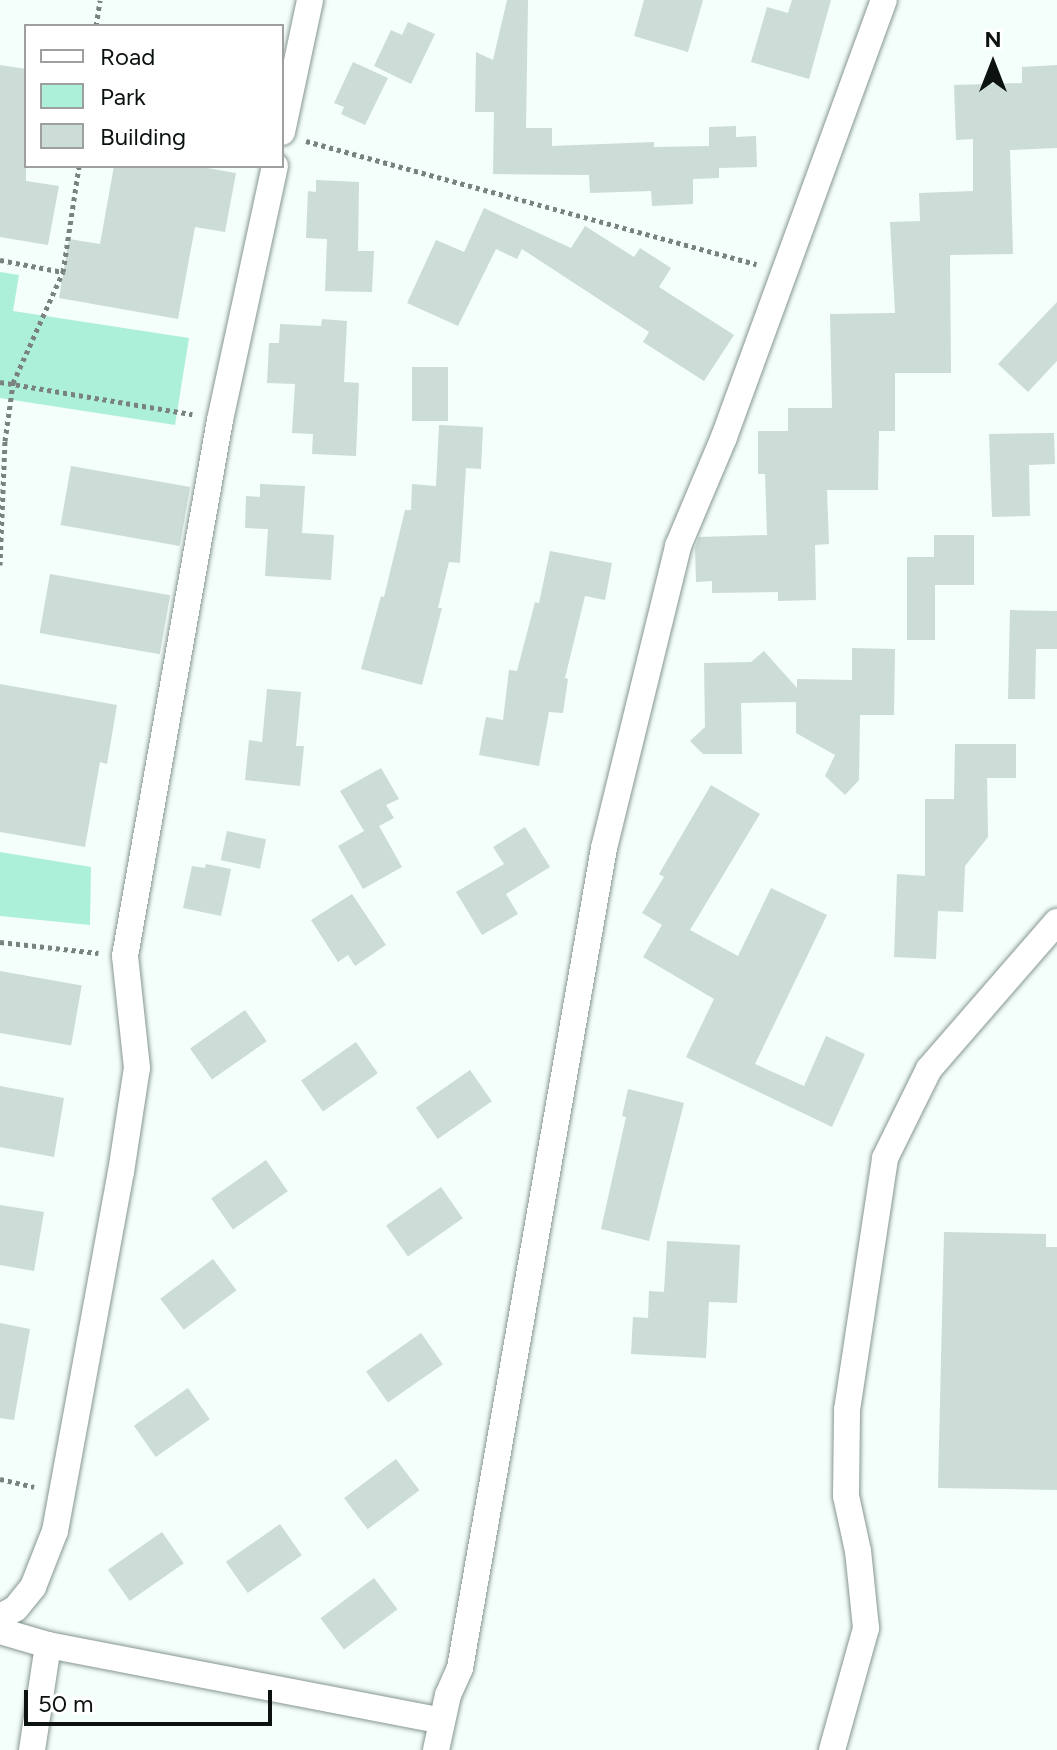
<!DOCTYPE html>
<style>
body{margin:0}
#map{position:relative;width:1057px;height:1750px;overflow:hidden;background:#f4fefa;font-family:Figtree,sans-serif}
div>[style]{position:absolute}
[style*='--x']{left:calc(var(--x)*1px);top:calc(var(--y)*1px);width:calc(var(--w)*1px);rotate:calc(var(--a)*1deg)}
.green>*{inset:0;background:#acf0d9}
.building>*{inset:0;background:#ccdcd6;transform-origin:0 0}
.path>*{height:5px;margin-top:-2.5px;transform-origin:0;background:repeating-linear-gradient(90deg,#7a827f 0 4px,transparent 0 8px)}
.roads{filter:drop-shadow(0 0 2px #869690) drop-shadow(0 0 2px #869690)}
.street>*{height:26px;margin:-13px;padding:0 13px;transform-origin:13px;border-radius:13px;background:#fff}
span{translate:-50% -50%;white-space:nowrap;text-align:center;line-height:1.15;-webkit-text-stroke:6px #fff;paint-order:stroke}
.legend{position:absolute;left:24px;top:24px;width:260px;height:144px;box-sizing:border-box;background:#fff;border:2px solid #9ea09f;margin:0;padding:10px 14px;list-style:none;font-size:24px;color:#0c1210}
.legend li{display:flex;align-items:center;gap:16px;height:40px}
.legend b{width:40px;border:2px solid #9ea09f}
.north{position:absolute;left:953px;top:24px;width:80px;height:80px;-webkit-text-stroke:6px #fff;paint-order:stroke;rotate:0deg;font-size:22px;font-weight:700;line-height:32px;text-align:center;color:#0c1210}
.north::after{content:'';display:block;margin:auto;width:28px;height:36px;background:#0c1210;clip-path:polygon(50% 0,100% 100%,50% 72%,0 100%)}
.scale{position:absolute;left:24px;top:1690px;width:248px;height:36px;box-sizing:border-box;border:4px solid #0c1210;border-top:0;padding-left:10px;font-size:24px;line-height:28px;white-space:nowrap;color:#0c1210;-webkit-text-stroke:6px #fff;paint-order:stroke}
</style>
<div id="map">
<div class="green">
<div style="clip-path:polygon(0 272px,19px 275px,13px 311px,189px 338px,175px 425px,0 398px)"></div>
<div style="clip-path:polygon(0 852px,91px 867px,90px 925px,0 916px)"></div>
</div>
<div class="building">
<div style="clip-path:polygon(507px 0,528px 0,526px 128px,552px 128px,552px 146px,654px 142px,654px 147px,709px 146px,709px 127px,736px 126px,736px 137px,756px 136px,757px 167px,719px 168px,719px 178px,693px 179px,693px 204px,652px 206px,651px 191px,590px 193px,589px 175px,493px 174px,494px 112px,475px 112px,476px 52px,493px 60px)"></div>
<div style="clip-path:polygon(644px 0,703px 0,688px 52px,634px 36px)"></div>
<div style="clip-path:polygon(792px 0,831px 0,809px 79px,751px 62px,767px 7px,788px 13px)"></div>
<div style="clip-path:polygon(408px 22px,435px 34px,411px 84px,374px 66px,391px 30px,402px 35px)"></div>
<div style="clip-path:polygon(353px 62px,388px 78px,365px 125px,341px 114px,344px 107px,334px 103px)"></div>
<div style="clip-path:polygon(0 65px,26px 69px,26px 181px,59px 186px,48px 245px,0 237px)"></div>
<div style="clip-path:polygon(1057px 65px,1057px 148px,1010px 150px,1013px 254px,950px 255px,951px 373px,895px 373px,895px 431px,879px 431px,878px 490px,827px 490px,829px 544px,815px 545px,816px 600px,778px 601px,778px 592px,712px 593px,712px 581px,696px 582px,695px 548px,699px 537px,767px 535px,765px 474px,758px 474px,758px 431px,788px 431px,788px 408px,832px 408px,830px 314px,895px 313px,890px 222px,920px 221px,919px 193px,973px 191px,973px 139px,956px 140px,954px 85px,1022px 83px,1022px 67px)"></div>
<div style="clip-path:polygon(114px 166px,196px 166px,236px 173px,225px 232px,195px 227px,178px 319px,59px 298px,69px 239px,100px 244px)"></div>
<div style="clip-path:polygon(316px 180px,359px 182px,358px 251px,374px 251px,372px 292px,325px 291px,327px 239px,306px 238px,308px 191px,316px 192px)"></div>
<div style="clip-path:polygon(484px 208px,571px 248px,585px 226px,634px 257px,640px 248px,671px 268px,659px 287px,734px 335px,704px 381px,643px 342px,649px 332px,522px 249px,517px 259px,496px 249px,458px 326px,407px 303px,436px 240px,464px 252px)"></div>
<div style="clip-path:polygon(1057px 302px,1057px 361px,1028px 392px,998px 364px)"></div>
<div style="clip-path:polygon(322px 319px,347px 321px,344px 382px,359px 383px,356px 456px,312px 454px,313px 434px,292px 433px,295px 384px,267px 383px,269px 343px,279px 343px,280px 324px,321px 326px)"></div>
<div style="left:412px;top:367px;width:36px;height:54px"></div>
<div style="clip-path:polygon(439px 425px,483px 427px,481px 469px,466px 468px,460px 563px,449px 562px,438px 608px,442px 608px,422px 685px,361px 669px,381px 596px,384px 597px,405px 510px,411px 510px,412px 484px,436px 486px)"></div>
<div style="clip-path:polygon(1054px 433px,1055px 464px,1029px 465px,1030px 516px,992px 517px,989px 434px)"></div>
<div style="left:71px;top:466px;width:121px;height:60px;rotate:10deg"></div>
<div style="clip-path:polygon(260px 484px,305px 486px,302px 533px,334px 535px,331px 580px,265px 576px,268px 529px,245px 528px,246px 496px,260px 497px)"></div>
<div style="clip-path:polygon(934px 535px,974px 535px,974px 585px,935px 585px,935px 640px,907px 640px,907px 557px,934px 557px)"></div>
<div style="clip-path:polygon(550px 551px,612px 563px,605px 600px,585px 596px,565px 678px,568px 679px,563px 713px,549px 712px,539px 766px,479px 755px,486px 717px,503px 720px,509px 670px,517px 671px,535px 602px,539px 603px)"></div>
<div style="left:50px;top:574px;width:122px;height:60px;rotate:10deg"></div>
<div style="clip-path:polygon(1010px 610px,1057px 611px,1057px 649px,1036px 649px,1035px 699px,1008px 699px)"></div>
<div style="clip-path:polygon(852px 648px,895px 649px,894px 715px,860px 715px,859px 780px,845px 795px,825px 776px,835px 755px,796px 733px,796px 702px,741px 703px,742px 754px,703px 754px,690px 741px,705px 727px,704px 663px,751px 662px,764px 651px,797px 688px,797px 679px,852px 680px)"></div>
<div style="clip-path:polygon(0 684px,117px 705px,107px 764px,100px 762px,85px 847px,0 832px)"></div>
<div style="clip-path:polygon(267px 689px,301px 692px,296px 746px,304px 746px,300px 786px,245px 780px,249px 740px,262px 742px)"></div>
<div style="clip-path:polygon(955px 744px,1016px 744px,1016px 778px,987px 778px,988px 837px,965px 866px,963px 912px,938px 911px,936px 959px,894px 957px,897px 874px,925px 876px,925px 799px,954px 799px)"></div>
<div style="clip-path:polygon(381px 768px,399px 799px,386px 805px,394px 818px,379px 826px,402px 867px,363px 889px,338px 846px,364px 831px,340px 791px)"></div>
<div style="clip-path:polygon(711px 785px,760px 814px,690px 930px,738px 956px,771px 888px,827px 915px,755px 1064px,804px 1086px,826px 1036px,865px 1054px,832px 1127px,686px 1057px,714px 999px,643px 957px,662px 925px,642px 913px,664px 877px,659px 874px)"></div>
<div style="clip-path:polygon(525px 827px,550px 867px,506px 894px,518px 914px,482px 935px,456px 892px,504px 864px,493px 847px)"></div>
<div style="left:227px;top:831px;width:40px;height:30px;rotate:12deg"></div>
<div style="clip-path:polygon(206px 864px,231px 869px,221px 916px,183px 908px,192px 866px,205px 868px)"></div>
<div style="clip-path:polygon(352px 894px,386px 945px,355px 966px,348px 955px,338px 962px,311px 920px)"></div>
<div style="left:0;top:971px;width:83px;height:61px;rotate:10deg"></div>
<div style="left:245px;top:1010px;width:38px;height:67px;rotate:55deg"></div>
<div style="left:356px;top:1042px;width:38px;height:67px;rotate:55deg"></div>
<div style="left:470px;top:1070px;width:38px;height:66px;rotate:55deg"></div>
<div style="clip-path:polygon(0 1086px,64px 1098px,54px 1157px,0 1147px)"></div>
<div style="clip-path:polygon(628px 1089px,684px 1103px,649px 1241px,601px 1229px,626px 1117px,622px 1116px)"></div>
<div style="left:266px;top:1160px;width:38px;height:67px;rotate:55deg"></div>
<div style="left:441px;top:1187px;width:38px;height:67px;rotate:55deg"></div>
<div style="clip-path:polygon(0 1205px,44px 1212px,34px 1271px,0 1265px)"></div>
<div style="clip-path:polygon(944px 1232px,1046px 1234px,1046px 1247px,1057px 1247px,1057px 1490px,938px 1488px)"></div>
<div style="clip-path:polygon(667px 1241px,740px 1245px,737px 1303px,709px 1302px,706px 1358px,631px 1354px,633px 1317px,648px 1318px,649px 1291px,664px 1292px)"></div>
<div style="left:213px;top:1259px;width:39px;height:66px;rotate:53deg"></div>
<div style="clip-path:polygon(0 1323px,30px 1329px,14px 1420px,0 1418px)"></div>
<div style="left:421px;top:1333px;width:38px;height:67px;rotate:55deg"></div>
<div style="left:188px;top:1388px;width:38px;height:66px;rotate:55deg"></div>
<div style="left:396px;top:1459px;width:39px;height:65px;rotate:53deg"></div>
<div style="left:280px;top:1524px;width:38px;height:66px;rotate:55deg"></div>
<div style="left:162px;top:1532px;width:38px;height:66px;rotate:55deg"></div>
<div style="left:374px;top:1578px;width:39px;height:67px;rotate:53deg"></div>
</div>
<div class="path">
<div style="--x:96;--y:26;--w:26;--a:-81"></div>
<div style="--x:306;--y:141;--w:467;--a:15.3"></div>
<div style="--x:0;--y:260;--w:64;--a:10.8"></div>
<div style="--x:0;--y:382;--w:195;--a:9.5"></div>
<div style="--x:0;--y:565;--w:124;--a:-87.7"></div>
<div style="--x:5;--y:441;--w:59;--a:-82.1"></div>
<div style="--x:13;--y:383;--w:122;--a:-65.8"></div>
<div style="--x:63;--y:272;--w:107;--a:-81.4"></div>
<div style="--x:0;--y:942;--w:99;--a:6.4"></div>
<div style="--x:0;--y:1479;--w:35;--a:13"></div>
</div>
<div class="roads">
<div class="street">
<div style="--x:282;--y:132;--w:135;--a:-78"></div>
<div style="--x:0;--y:1617;--w:18;--a:-29"></div>
<div style="--x:16;--y:1608;--w:27;--a:-51"></div>
<div style="--x:33;--y:1587;--w:60;--a:-68.6"></div>
<div style="--x:55;--y:1531;--w:365;--a:-79.6"></div>
<div style="--x:121;--y:1172;--w:105;--a:-81.3"></div>
<div style="--x:137;--y:1068;--w:113;--a:-96.1"></div>
<div style="--x:125;--y:956;--w:544;--a:-79.95"></div>
<div style="--x:220;--y:420;--w:260;--a:-77.8"></div>
<div style="--x:0;--y:1631;--w:50;--a:16.3"></div>
<div style="--x:48;--y:1645;--w:401;--a:10.9"></div>
<div style="--x:32;--y:1750;--w:106;--a:-81.3"></div>
<div style="--x:436;--y:1750;--w:56;--a:-77.7"></div>
<div style="--x:448;--y:1695;--w:30;--a:-66"></div>
<div style="--x:460;--y:1668;--w:833;--a:-80.04"></div>
<div style="--x:604;--y:848;--w:311;--a:-76.2"></div>
<div style="--x:678;--y:546;--w:118;--a:-67.1"></div>
<div style="--x:724;--y:437;--w:465;--a:-69.9"></div>
<div style="--x:832;--y:1750;--w:127;--a:-74.4"></div>
<div style="--x:866;--y:1628;--w:77;--a:-95.9"></div>
<div style="--x:858;--y:1551;--w:56;--a:-102.3"></div>
<div style="--x:846;--y:1496;--w:86;--a:-89.3"></div>
<div style="--x:847;--y:1410;--w:255;--a:-81.4"></div>
<div style="--x:885;--y:1158;--w:99;--a:-63.7"></div>
<div style="--x:929;--y:1069;--w:195;--a:-49"></div>
</div>
</div>
<ul class="legend">
<li><b style="height:10px;background:#fff"></b>Road</li>
<li><b style="height:22px;background:#acf0d9"></b>Park</li>
<li><b style="height:22px;background:#ccdcd6"></b>Building</li>
</ul>
<div class="north">N</div>
<div class="scale">50 m</div>
</div>
